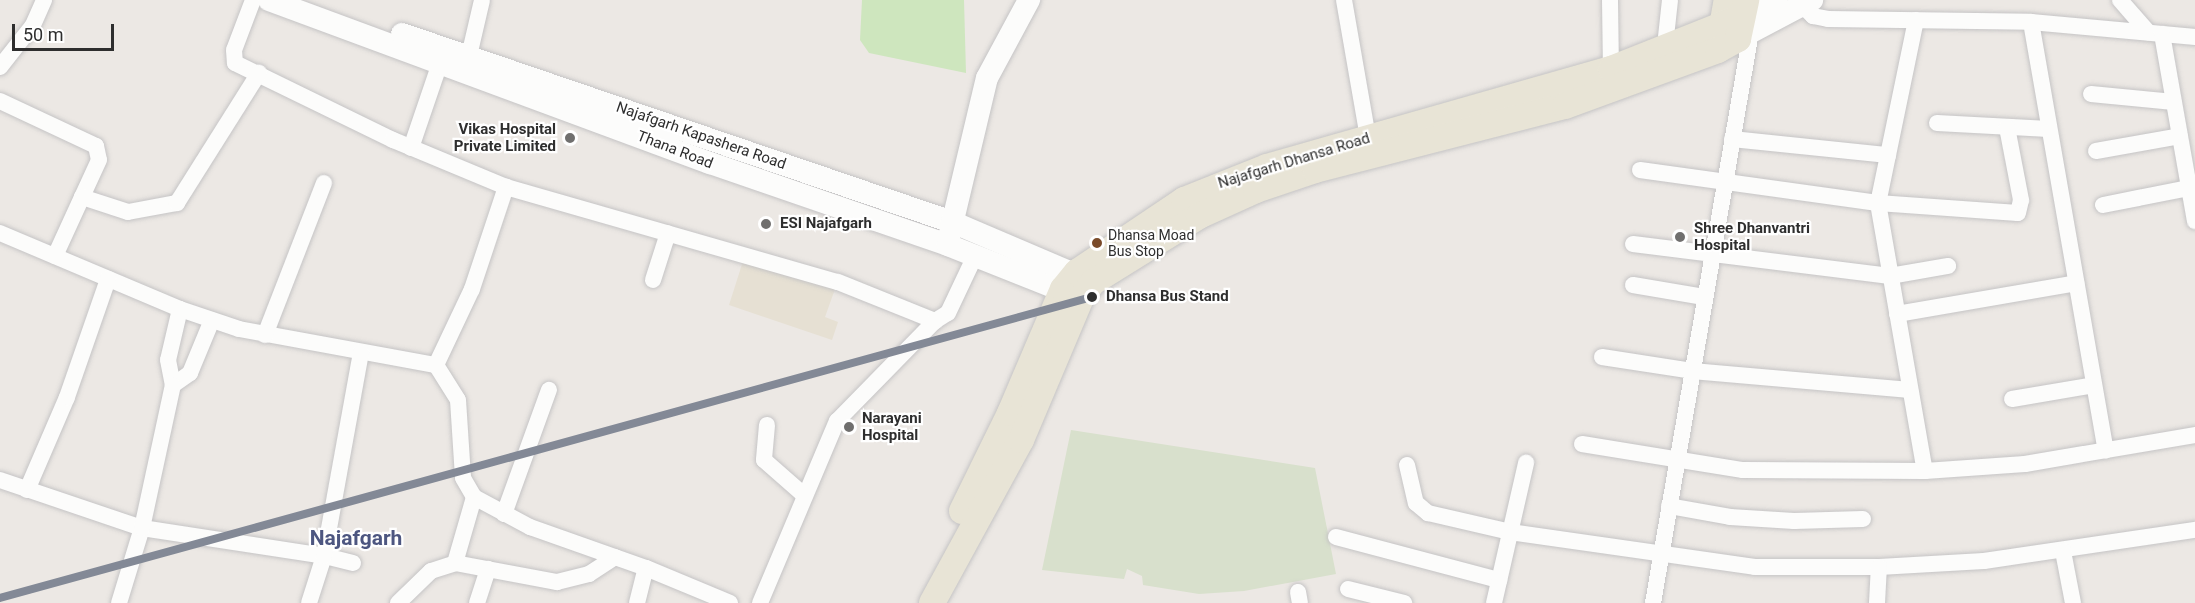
<!DOCTYPE html>
<style>
body{margin:0}
#map{position:relative;width:2195px;height:603px;overflow:hidden;background:#ece8e4;font-family:Roboto,sans-serif}
div>[style]{position:absolute}
[style*='--x']{left:calc(var(--x)*1px);top:calc(var(--y)*1px);width:calc(var(--w)*1px);rotate:calc(var(--a)*1deg)}
.education>*{inset:0;background:#e6e0d3}
.green>*{inset:0;background:#cee6be}
.cemetery>*{inset:0;background:#d8e0cc}
.roads{filter:drop-shadow(0 0 2px #c5c4c5) drop-shadow(0 0 2px #c5c4c5)}
.street>*{height:16px;margin:-8px;padding:0 8px;transform-origin:8px;border-radius:8px;background:#fcfcfb}
.secondary>*{height:22px;margin:-11px;padding:0 11px;transform-origin:11px;border-radius:11px;background:#fcfcfb}
.primary>*{height:26px;margin:-13px;padding:0 13px;transform-origin:13px;border-radius:13px;background:#e8e4d6}
.metro-1>*{height:8px;margin:-4px;padding:0 4px;transform-origin:4px;border-radius:4px;background:#838996}
.dots>*{width:16px;height:16px;translate:-50% -50%;box-sizing:border-box;border:3px solid #fff;border-radius:50%}
span{translate:-50% -50%;white-space:nowrap;text-align:center;line-height:1.15;-webkit-text-stroke:4.5px #fff;paint-order:stroke}
.bus-label{font-size:14px;color:#2e2e2e}
.left{translate:0 -50%;text-align:left}
.poi-label{font-size:15px;color:#2e2e2e;font-weight:700}
.right{translate:-100% -50%;text-align:right}
.street-label{font-size:15px;color:#2e2e2e}
.stop-label{font-size:15px;color:#2e2e2e;font-weight:700}
.district-label{font-size:21px;color:#4d5680;font-weight:700}
.scale{position:absolute;left:12px;top:24px;width:102px;height:27px;box-sizing:border-box;border:3px solid #2e2e2e;border-top:0;padding-left:8px;font-size:18px;line-height:21px;white-space:nowrap;color:#2e2e2e;-webkit-text-stroke:4px #fff;paint-order:stroke}
</style>
<div id="map">
<div class="education">
<div style="clip-path:polygon(744px 258px,835px 289px,825px 317px,838px 322px,832px 340px,729px 305px)"></div>
</div>
<div class="green">
<div style="clip-path:polygon(862px 0,964px 0,966px 73px,869px 53px,860px 40px)"></div>
</div>
<div class="cemetery">
<div style="clip-path:polygon(1071px 430px,1315px 468px,1336px 574px,1244px 591px,1199px 594px,1143px 585px,1142px 576px,1127px 569px,1124px 579px,1042px 570px)"></div>
</div>
<div class="roads">
<div class="street">
<div style="--x:253;--y:0;--w:53;--a:110.8"></div>
<div style="--x:234;--y:50;--w:13;--a:86"></div>
<div style="--x:235;--y:63;--w:176;--a:26"></div>
<div style="--x:393;--y:140;--w:122;--a:22.6"></div>
<div style="--x:506;--y:187;--w:345;--a:16"></div>
<div style="--x:838;--y:282;--w:105;--a:21.9"></div>
<div style="--x:1344;--y:0;--w:140;--a:80.1"></div>
<div style="--x:1610;--y:0;--w:69;--a:89.2"></div>
<div style="--x:2120;--y:0;--w:43;--a:48.8"></div>
<div style="--x:1802;--y:5;--w:16;--a:45"></div>
<div style="--x:1813;--y:16;--w:15;--a:11"></div>
<div style="--x:1828;--y:19;--w:203;--a:0.8"></div>
<div style="--x:2031;--y:22;--w:165;--a:5.2"></div>
<div style="--x:1916;--y:20;--w:187;--a:101.7"></div>
<div style="--x:1878;--y:203;--w:272;--a:80.1"></div>
<div style="--x:2031;--y:22;--w:435;--a:80.1"></div>
<div style="--x:2162;--y:34;--w:190;--a:80"></div>
<div style="--x:1665;--y:46;--w:46;--a:-83.8"></div>
<div style="--x:469;--y:56;--w:57;--a:-76.9"></div>
<div style="--x:0;--y:67;--w:53;--a:-51.8"></div>
<div style="--x:33;--y:25;--w:27;--a:-66"></div>
<div style="--x:2091;--y:94;--w:83;--a:5.5"></div>
<div style="--x:0;--y:101;--w:106;--a:25.1"></div>
<div style="--x:96;--y:146;--w:14;--a:78"></div>
<div style="--x:99;--y:160;--w:41;--a:114.7"></div>
<div style="--x:1937;--y:123;--w:112;--a:3.1"></div>
<div style="--x:1732;--y:139;--w:157;--a:5.9"></div>
<div style="--x:411;--y:148;--w:90;--a:-71.2"></div>
<div style="--x:2096;--y:151;--w:85;--a:-10.1"></div>
<div style="--x:1640;--y:170;--w:240;--a:7.9"></div>
<div style="--x:1878;--y:203;--w:140;--a:4.1"></div>
<div style="--x:2018;--y:213;--w:13;--a:-77"></div>
<div style="--x:2021;--y:200;--w:74;--a:-100.9"></div>
<div style="--x:2103;--y:205;--w:88;--a:-11.2"></div>
<div style="--x:0;--y:233;--w:195;--a:22.9"></div>
<div style="--x:180;--y:309;--w:62;--a:18.7"></div>
<div style="--x:239;--y:329;--w:200;--a:10.4"></div>
<div style="--x:436;--y:365;--w:41;--a:57.8"></div>
<div style="--x:458;--y:400;--w:78;--a:86.3"></div>
<div style="--x:463;--y:478;--w:22;--a:60"></div>
<div style="--x:474;--y:497;--w:64;--a:28.2"></div>
<div style="--x:530;--y:527;--w:123;--a:19.5"></div>
<div style="--x:646;--y:568;--w:91;--a:22.6"></div>
<div style="--x:1633;--y:244;--w:259;--a:7.1"></div>
<div style="--x:1890;--y:276;--w:59;--a:-9.8"></div>
<div style="--x:55;--y:256;--w:65;--a:-65.4"></div>
<div style="--x:82;--y:197;--w:48;--a:18.1"></div>
<div style="--x:128;--y:212;--w:50;--a:-10.4"></div>
<div style="--x:177;--y:203;--w:154;--a:-57.8"></div>
<div style="--x:653;--y:280;--w:49;--a:-72.3"></div>
<div style="--x:1633;--y:285;--w:72;--a:9.6"></div>
<div style="--x:180;--y:309;--w:52;--a:103.2"></div>
<div style="--x:168;--y:360;--w:25;--a:79"></div>
<div style="--x:173;--y:385;--w:21;--a:-35"></div>
<div style="--x:190;--y:373;--w:57;--a:-67.5"></div>
<div style="--x:1897;--y:314;--w:182;--a:-9.8"></div>
<div style="--x:265;--y:335;--w:163;--a:-68.8"></div>
<div style="--x:1602;--y:357;--w:91;--a:8.8"></div>
<div style="--x:1692;--y:371;--w:219;--a:5"></div>
<div style="--x:436;--y:365;--w:84;--a:-64.7"></div>
<div style="--x:472;--y:289;--w:108;--a:-71.6"></div>
<div style="--x:2012;--y:399;--w:83;--a:-9.7"></div>
<div style="--x:767;--y:425;--w:35;--a:95"></div>
<div style="--x:764;--y:460;--w:53;--a:41.2"></div>
<div style="--x:1582;--y:444;--w:163;--a:9.2"></div>
<div style="--x:1743;--y:470;--w:182;--a:0.3"></div>
<div style="--x:1925;--y:471;--w:100;--a:-4"></div>
<div style="--x:2025;--y:464;--w:172;--a:-9.7"></div>
<div style="--x:1407;--y:465;--w:39;--a:77"></div>
<div style="--x:1416;--y:503;--w:16;--a:40"></div>
<div style="--x:1428;--y:513;--w:84;--a:13"></div>
<div style="--x:1510;--y:532;--w:247;--a:8.1"></div>
<div style="--x:1755;--y:567;--w:124;--a:0"></div>
<div style="--x:1879;--y:567;--w:105;--a:-3.3"></div>
<div style="--x:1984;--y:561;--w:213;--a:-8.4"></div>
<div style="--x:0;--y:480;--w:150;--a:18.7"></div>
<div style="--x:142;--y:528;--w:184;--a:8.7"></div>
<div style="--x:324;--y:556;--w:49;--a:107.7"></div>
<div style="--x:27;--y:490;--w:101;--a:-66.7"></div>
<div style="--x:67;--y:397;--w:125;--a:-70.8"></div>
<div style="--x:1669;--y:506;--w:62;--a:10.2"></div>
<div style="--x:1730;--y:517;--w:64;--a:3.6"></div>
<div style="--x:1794;--y:521;--w:69;--a:-1.7"></div>
<div style="--x:504;--y:514;--w:132;--a:-70.1"></div>
<div style="--x:1336;--y:537;--w:169;--a:14.8"></div>
<div style="--x:2063;--y:551;--w:53;--a:79.1"></div>
<div style="--x:353;--y:563;--w:30;--a:-166"></div>
<div style="--x:324;--y:556;--w:207;--a:-79.7"></div>
<div style="--x:455;--y:563;--w:69;--a:-73.9"></div>
<div style="--x:1348;--y:589;--w:58;--a:14"></div>
<div style="--x:1298;--y:592;--w:11;--a:80"></div>
<div style="--x:119;--y:603;--w:78;--a:-73"></div>
<div style="--x:142;--y:528;--w:146;--a:-77.8"></div>
<div style="--x:398;--y:603;--w:46;--a:-44.1"></div>
<div style="--x:431;--y:571;--w:25;--a:-18"></div>
<div style="--x:455;--y:563;--w:104;--a:10.6"></div>
<div style="--x:557;--y:582;--w:33;--a:-14"></div>
<div style="--x:589;--y:574;--w:31;--a:-33"></div>
<div style="--x:477;--y:603;--w:36;--a:-72"></div>
<div style="--x:637;--y:603;--w:36;--a:-76"></div>
<div style="--x:760;--y:603;--w:198;--a:-67.1"></div>
<div style="--x:837;--y:421;--w:140;--a:-45.6"></div>
<div style="--x:935;--y:321;--w:15;--a:-32"></div>
<div style="--x:948;--y:313;--w:63;--a:-64.7"></div>
<div style="--x:1494;--y:603;--w:144;--a:-77.1"></div>
<div style="--x:1653;--y:603;--w:579;--a:-80.26"></div>
<div style="--x:1877;--y:603;--w:36;--a:-87"></div>
</div>
<div class="secondary">
<div style="--x:269;--y:0;--w:470;--a:20.3"></div>
<div style="--x:710;--y:163;--w:252;--a:19"></div>
<div style="--x:948;--y:245;--w:141;--a:21.7"></div>
<div style="--x:1742;--y:17;--w:39;--a:-26"></div>
<div style="--x:402;--y:34;--w:581;--a:18.87"></div>
<div style="--x:952;--y:222;--w:150;--a:23.1"></div>
<div style="--x:1738;--y:39;--w:84;--a:-27.8"></div>
<div style="--x:949;--y:237;--w:163;--a:-76.6"></div>
<div style="--x:987;--y:78;--w:89;--a:-61.7"></div>
</div>
<div class="primary">
<div style="--x:1720;--y:38;--w:39;--a:-80"></div>
<div style="--x:962;--y:511;--w:109;--a:-63.9"></div>
<div style="--x:1010;--y:413;--w:135;--a:-66.9"></div>
<div style="--x:1063;--y:289;--w:22;--a:-51"></div>
<div style="--x:1077;--y:272;--w:129;--a:-33.9"></div>
<div style="--x:1184;--y:200;--w:89;--a:-21.7"></div>
<div style="--x:1267;--y:167;--w:358;--a:-15.9"></div>
<div style="--x:1611;--y:69;--w:141;--a:-21.7"></div>
<div style="--x:932;--y:603;--w:186;--a:-61.4"></div>
<div style="--x:1021;--y:440;--w:154;--a:-67.1"></div>
<div style="--x:1081;--y:298;--w:20;--a:-53"></div>
<div style="--x:1093;--y:282;--w:125;--a:-31.9"></div>
<div style="--x:1199;--y:216;--w:63;--a:-24.5"></div>
<div style="--x:1256;--y:190;--w:62;--a:-18.7"></div>
<div style="--x:1315;--y:170;--w:258;--a:-14.4"></div>
<div style="--x:1565;--y:106;--w:163;--a:-20.1"></div>
<div style="--x:1718;--y:50;--w:23;--a:-29"></div>
<div style="--x:1738;--y:39;--w:40;--a:-78"></div>
</div>
</div>
<div class="metro-1">
<div style="--x:0;--y:598;--w:1133;--a:-15.41"></div>
</div>
<div class="dots">
<div style="left:570px;top:138px;background:#706f6e"></div>
<div style="left:766px;top:224px;background:#706f6e"></div>
<div style="left:1680px;top:237px;background:#706f6e"></div>
<div style="left:1097px;top:243px;background:#7a4b2a"></div>
<div style="left:1092px;top:297px;background:#2e2e2e"></div>
<div style="left:849px;top:427px;background:#706f6e"></div>
</div>
<div class="bus-label">
<span class="left" style="left:1108px;top:243px">Dhansa Moad<br>Bus Stop</span>
</div>
<div class="poi-label">
<span class="right" style="left:556px;top:138px">Vikas Hospital<br>Private Limited</span>
<span class="left" style="left:780px;top:224px">ESI Najafgarh</span>
<span class="left" style="left:1694px;top:237px">Shree Dhanvantri<br>Hospital</span>
<span class="left" style="left:862px;top:427px">Narayani<br>Hospital</span>
</div>
<div class="street-label">
<span style="left:701px;top:136px;rotate:19deg">Najafgarh Kapashera Road</span>
<span style="left:675px;top:150px;rotate:21deg">Thana Road</span>
<span style="left:1294px;top:161px;rotate:-17deg">Najafgarh Dhansa Road</span>
</div>
<div class="stop-label">
<span class="left" style="left:1106px;top:297px">Dhansa Bus Stand</span>
</div>
<div class="district-label">
<span style="left:356px;top:538px">Najafgarh</span>
</div>
<div class="scale">50 m</div>
</div>
